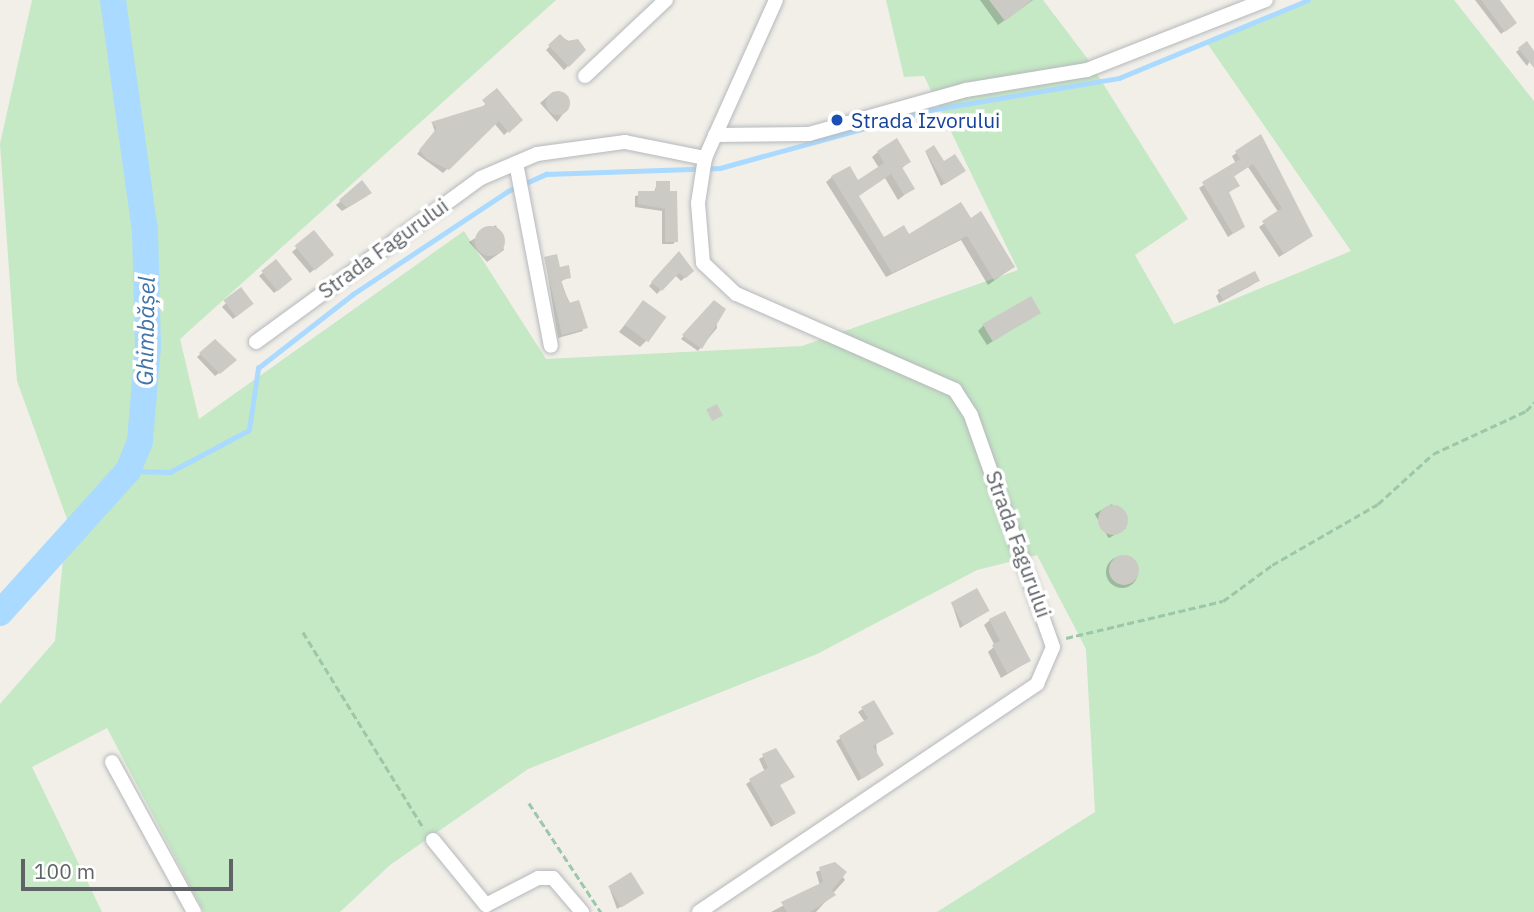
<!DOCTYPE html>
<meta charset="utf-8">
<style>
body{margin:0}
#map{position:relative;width:1534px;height:912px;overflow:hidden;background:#f1efe8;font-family:"IBM Plex Sans",sans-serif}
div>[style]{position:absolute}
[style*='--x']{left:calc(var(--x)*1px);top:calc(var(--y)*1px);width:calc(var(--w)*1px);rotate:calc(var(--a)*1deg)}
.green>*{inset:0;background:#c5e8c5}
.shadow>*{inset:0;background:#0003;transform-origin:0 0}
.round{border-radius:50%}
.stream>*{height:4.5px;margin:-2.25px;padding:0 2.25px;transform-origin:2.25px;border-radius:2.25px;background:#aadaff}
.river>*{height:26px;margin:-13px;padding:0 13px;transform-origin:13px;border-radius:13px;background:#aadaff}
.building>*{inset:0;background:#cccac5;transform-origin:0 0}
.path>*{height:2.5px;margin-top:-1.25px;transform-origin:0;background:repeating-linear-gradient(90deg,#9cc7a9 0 7px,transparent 0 10.5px)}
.roads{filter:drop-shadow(0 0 2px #b5b8bc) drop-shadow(0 0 2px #b5b8bc)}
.minor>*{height:14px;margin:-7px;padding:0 7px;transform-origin:7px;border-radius:7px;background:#fff}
.dots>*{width:19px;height:19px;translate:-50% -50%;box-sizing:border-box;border:4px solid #fff;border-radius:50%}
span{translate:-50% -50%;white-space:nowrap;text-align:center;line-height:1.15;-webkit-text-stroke:7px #fff;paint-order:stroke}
.transit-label{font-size:21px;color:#164399}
.left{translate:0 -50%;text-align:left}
.street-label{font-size:21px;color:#5f6368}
.water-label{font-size:23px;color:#4174aa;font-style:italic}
.scale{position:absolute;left:21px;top:859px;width:212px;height:32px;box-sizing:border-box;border:4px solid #5f6368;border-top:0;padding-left:9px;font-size:21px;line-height:24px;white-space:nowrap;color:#5f6368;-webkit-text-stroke:5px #fff;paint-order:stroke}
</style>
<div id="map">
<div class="green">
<div style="clip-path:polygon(32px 0,556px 0,180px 339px,199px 419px,464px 231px,546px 359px,802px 346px,1018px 270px,924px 76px,904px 77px,886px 0,1043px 0,1087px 58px,1188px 219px,1135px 255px,1174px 324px,1351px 251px,1207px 43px,1306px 0,1454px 0,1534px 101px,1534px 912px,937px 912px,1095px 812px,1086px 649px,1037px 555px,977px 570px,817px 654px,528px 769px,390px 865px,340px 912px,204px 912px,107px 728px,32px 767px,102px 912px,0 912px,0 704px,55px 641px,67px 519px,17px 381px,0 144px)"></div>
</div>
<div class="shadow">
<div style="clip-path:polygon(980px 0,1033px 0,998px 25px)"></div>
<div style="clip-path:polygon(1475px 0,1498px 0,1511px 26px,1501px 34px)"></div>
<div style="clip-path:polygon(560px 36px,584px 50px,564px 70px,546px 50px)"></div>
<div style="clip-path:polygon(1526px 44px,1534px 54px,1527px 66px,1516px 52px)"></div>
<div style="clip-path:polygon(496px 91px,520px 120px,504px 135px,494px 123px,443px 173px,417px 154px,435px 132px,432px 123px,482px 108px)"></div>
<div style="clip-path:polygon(553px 92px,568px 107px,557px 122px,540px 103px)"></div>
<div style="clip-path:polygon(1260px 137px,1306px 240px,1279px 257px,1259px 227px,1279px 213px,1248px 167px,1233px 177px,1238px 185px,1228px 193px,1242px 227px,1228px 237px,1199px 188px,1236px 164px,1232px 156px)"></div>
<div style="clip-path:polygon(878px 152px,909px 162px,901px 169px,913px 188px,898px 200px,885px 178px,858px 196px,884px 240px,970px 220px,1013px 267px,988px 285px,961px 240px,886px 277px,826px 182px,832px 177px,858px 182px,879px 168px,872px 157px)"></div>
<div style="clip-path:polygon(926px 153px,943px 163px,960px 174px,941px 186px)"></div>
<div style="clip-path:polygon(362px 183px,367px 196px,342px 211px,336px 205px)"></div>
<div style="clip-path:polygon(657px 183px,676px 241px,673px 244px,662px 244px,662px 211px,635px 207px,635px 196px,654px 193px)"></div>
<div style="clip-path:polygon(496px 225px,504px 250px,487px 262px,469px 242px)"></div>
<div style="clip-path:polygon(314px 233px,328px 258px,310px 273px,292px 252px)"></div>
<div style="clip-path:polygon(679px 253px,692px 271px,681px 281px,675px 275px,657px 294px,649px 286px)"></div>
<div style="clip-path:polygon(545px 258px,569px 277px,560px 282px,583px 331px,558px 338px)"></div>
<div style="clip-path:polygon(276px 262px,287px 283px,274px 293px,259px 276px)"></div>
<div style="clip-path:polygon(1254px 284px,1219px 303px,1216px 296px,1219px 293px)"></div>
<div style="clip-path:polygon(240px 290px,248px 307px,233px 319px,222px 307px)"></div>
<div style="clip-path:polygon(714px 302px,717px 328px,698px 351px,681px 339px)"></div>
<div style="clip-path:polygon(638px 308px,646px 341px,640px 347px,619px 332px)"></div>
<div style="clip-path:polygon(1039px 312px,987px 345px,978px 331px,984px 325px)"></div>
<div style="clip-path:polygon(215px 341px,231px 364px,215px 376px,197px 357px)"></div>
<div style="left:1112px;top:504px;width:28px;height:20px;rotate:60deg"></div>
<div class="round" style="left:1106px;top:556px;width:32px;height:32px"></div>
<div style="clip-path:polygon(952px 604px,988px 611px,960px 628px)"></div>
<div style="clip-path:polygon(990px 620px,1029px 661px,1001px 678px,988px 652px,995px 646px,984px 625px)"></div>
<div style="clip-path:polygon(873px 702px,878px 768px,858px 781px,836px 741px,865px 722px,858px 712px)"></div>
<div style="clip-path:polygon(775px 750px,793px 777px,778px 786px,790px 816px,771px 827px,746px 784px,765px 772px,759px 759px)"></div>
<div style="clip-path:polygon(834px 864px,845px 880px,816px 912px,771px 912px,820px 886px,816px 872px)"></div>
<div style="clip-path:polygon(609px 887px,638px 896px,617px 909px)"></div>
</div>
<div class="stream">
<div style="--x:128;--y:471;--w:42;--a:1.4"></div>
<div style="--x:170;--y:472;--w:89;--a:-28"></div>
<div style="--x:249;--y:430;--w:63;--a:-81.7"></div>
<div style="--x:258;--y:368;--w:120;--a:-37.9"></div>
<div style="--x:353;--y:294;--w:186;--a:-33.6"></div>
<div style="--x:508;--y:191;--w:42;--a:-24.1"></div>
<div style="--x:546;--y:174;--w:174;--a:-2"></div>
<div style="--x:720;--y:168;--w:218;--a:-15.4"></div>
<div style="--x:930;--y:110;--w:192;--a:-9.6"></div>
<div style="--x:1119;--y:78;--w:204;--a:-22.4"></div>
</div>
<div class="river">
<div style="--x:0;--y:613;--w:191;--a:-48"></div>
<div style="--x:128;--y:471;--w:32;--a:-68"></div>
<div style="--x:140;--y:441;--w:95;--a:-85.2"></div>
<div style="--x:148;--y:346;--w:115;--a:-91.5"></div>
<div style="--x:145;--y:231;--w:233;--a:-97.9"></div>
</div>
<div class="building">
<div style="clip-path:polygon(989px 0,1032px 0,1005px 21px)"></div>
<div style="clip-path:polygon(1481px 0,1500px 0,1517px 23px,1505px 32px)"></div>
<div style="clip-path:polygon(560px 34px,567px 41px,578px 39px,586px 50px,569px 67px,548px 45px)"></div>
<div style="clip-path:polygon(1527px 41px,1534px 51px,1534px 68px,1518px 48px)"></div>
<div style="clip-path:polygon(497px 88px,523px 120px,509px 133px,499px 121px,449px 170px,427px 159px,419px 150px,437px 128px,431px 122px,486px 105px,482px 100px)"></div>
<div class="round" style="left:546px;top:91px;width:24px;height:24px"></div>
<div style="clip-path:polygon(1261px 134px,1313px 236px,1284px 254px,1262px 221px,1282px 208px,1253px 164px,1234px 176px,1240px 186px,1229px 192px,1245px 227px,1233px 234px,1202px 182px,1240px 159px,1235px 151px)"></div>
<div style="clip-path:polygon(897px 138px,911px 162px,902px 167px,915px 189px,904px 195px,891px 174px,859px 196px,884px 237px,904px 225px,909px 234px,961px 202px,971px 218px,981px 211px,1015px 267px,994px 280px,967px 236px,892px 273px,831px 176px,850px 166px,858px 180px,884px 163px,877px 151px)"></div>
<div style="clip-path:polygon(934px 145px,944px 161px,955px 154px,966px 171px,945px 184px,925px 151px)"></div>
<div style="clip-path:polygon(362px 180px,372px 193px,347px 208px,339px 200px)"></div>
<div style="clip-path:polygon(656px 181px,670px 181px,670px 191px,677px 191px,678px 242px,665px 242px,665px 209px,638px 204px,638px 191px,656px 191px)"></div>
<div class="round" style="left:475px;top:226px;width:30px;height:30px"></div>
<div style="left:314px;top:230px;width:32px;height:25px;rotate:51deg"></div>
<div style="clip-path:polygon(679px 251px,694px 271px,686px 278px,679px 273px,662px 291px,651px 282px)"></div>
<div style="clip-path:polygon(557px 254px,560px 267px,569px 265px,571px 278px,561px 280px,569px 303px,579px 300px,588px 328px,562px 335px,544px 257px)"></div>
<div style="left:276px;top:259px;width:26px;height:19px;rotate:51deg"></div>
<div style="left:1255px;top:271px;width:11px;height:42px;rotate:63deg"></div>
<div style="left:241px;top:287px;width:21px;height:22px;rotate:53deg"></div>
<div style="left:1031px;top:296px;width:20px;height:56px;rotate:60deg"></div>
<div style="left:643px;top:300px;width:29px;height:31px;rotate:36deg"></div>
<div style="clip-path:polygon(714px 300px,726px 309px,702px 349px,682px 335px)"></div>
<div style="clip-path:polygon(215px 339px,237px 360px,220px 374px,199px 353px)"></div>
<div style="left:717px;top:404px;width:13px;height:12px;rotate:63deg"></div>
<div class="round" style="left:1098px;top:505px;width:30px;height:30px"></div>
<div class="round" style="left:1109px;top:555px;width:30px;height:30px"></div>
<div style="left:977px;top:588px;width:26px;height:30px;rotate:61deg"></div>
<div style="clip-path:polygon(1005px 611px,1031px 661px,1007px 673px,992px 645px,1000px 641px,989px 619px)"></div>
<div style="clip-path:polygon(874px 700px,894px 734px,873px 746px,884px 765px,862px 779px,839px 736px,868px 718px,861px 707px)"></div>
<div style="clip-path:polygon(776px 748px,795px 777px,780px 785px,796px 813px,775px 825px,749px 779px,768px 768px,762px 754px)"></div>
<div style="clip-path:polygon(835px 862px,847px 872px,832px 890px,836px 895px,810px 912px,787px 912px,781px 902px,823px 882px,819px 867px)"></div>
<div style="left:631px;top:872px;width:25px;height:27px;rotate:58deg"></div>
</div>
<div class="path">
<div style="--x:303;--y:632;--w:231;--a:58.4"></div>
<div style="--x:1066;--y:638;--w:161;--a:-13.3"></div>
<div style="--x:1223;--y:601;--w:61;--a:-36.3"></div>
<div style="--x:1272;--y:565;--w:122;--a:-29.9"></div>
<div style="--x:1378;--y:504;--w:74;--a:-42.3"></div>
<div style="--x:1433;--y:454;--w:102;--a:-24.8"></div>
<div style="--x:1526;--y:411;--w:12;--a:-48"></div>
<div style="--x:529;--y:803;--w:131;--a:56.6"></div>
</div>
<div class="roads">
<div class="minor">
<div style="--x:585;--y:76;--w:111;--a:-43.2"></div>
<div style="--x:715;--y:135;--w:94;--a:-0.6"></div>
<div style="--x:809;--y:134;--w:163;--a:-15.7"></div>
<div style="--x:966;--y:90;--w:123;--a:-9.4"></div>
<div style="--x:1087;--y:70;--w:192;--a:-21.4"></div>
<div style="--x:516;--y:163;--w:186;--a:79.2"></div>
<div style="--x:256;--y:342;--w:278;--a:-36.1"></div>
<div style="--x:481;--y:178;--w:61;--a:-23.2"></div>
<div style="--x:537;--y:154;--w:89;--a:-7.8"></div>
<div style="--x:625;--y:142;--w:82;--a:11.3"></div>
<div style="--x:112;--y:762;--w:171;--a:61.3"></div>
<div style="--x:433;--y:840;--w:84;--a:50.8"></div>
<div style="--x:486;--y:905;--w:59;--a:-27.4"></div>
<div style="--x:538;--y:878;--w:15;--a:0"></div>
<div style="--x:553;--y:878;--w:45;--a:49.5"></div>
<div style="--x:699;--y:912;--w:408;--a:-34"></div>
<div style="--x:1037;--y:684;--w:40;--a:-66.6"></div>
<div style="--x:1053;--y:647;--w:246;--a:-109.5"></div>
<div style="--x:971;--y:415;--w:30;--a:-123"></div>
<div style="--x:955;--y:390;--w:239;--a:-156.3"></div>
<div style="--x:736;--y:294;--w:45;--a:-136.8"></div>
<div style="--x:703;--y:263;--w:60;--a:-94.8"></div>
<div style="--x:698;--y:203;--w:46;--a:-81.2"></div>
<div style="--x:705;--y:158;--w:173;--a:-65.8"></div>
</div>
</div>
<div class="dots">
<div style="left:837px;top:120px;background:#1a4fb4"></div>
</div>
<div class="transit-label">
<span class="left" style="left:851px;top:120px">Strada Izvorului</span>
</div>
<div class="street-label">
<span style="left:383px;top:248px;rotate:-36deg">Strada Fagurului</span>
<span style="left:1019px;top:544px;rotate:70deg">Strada Fagurului</span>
</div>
<div class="water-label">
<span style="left:145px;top:331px;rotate:-89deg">Ghimbășel</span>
</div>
<div class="scale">100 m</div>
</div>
